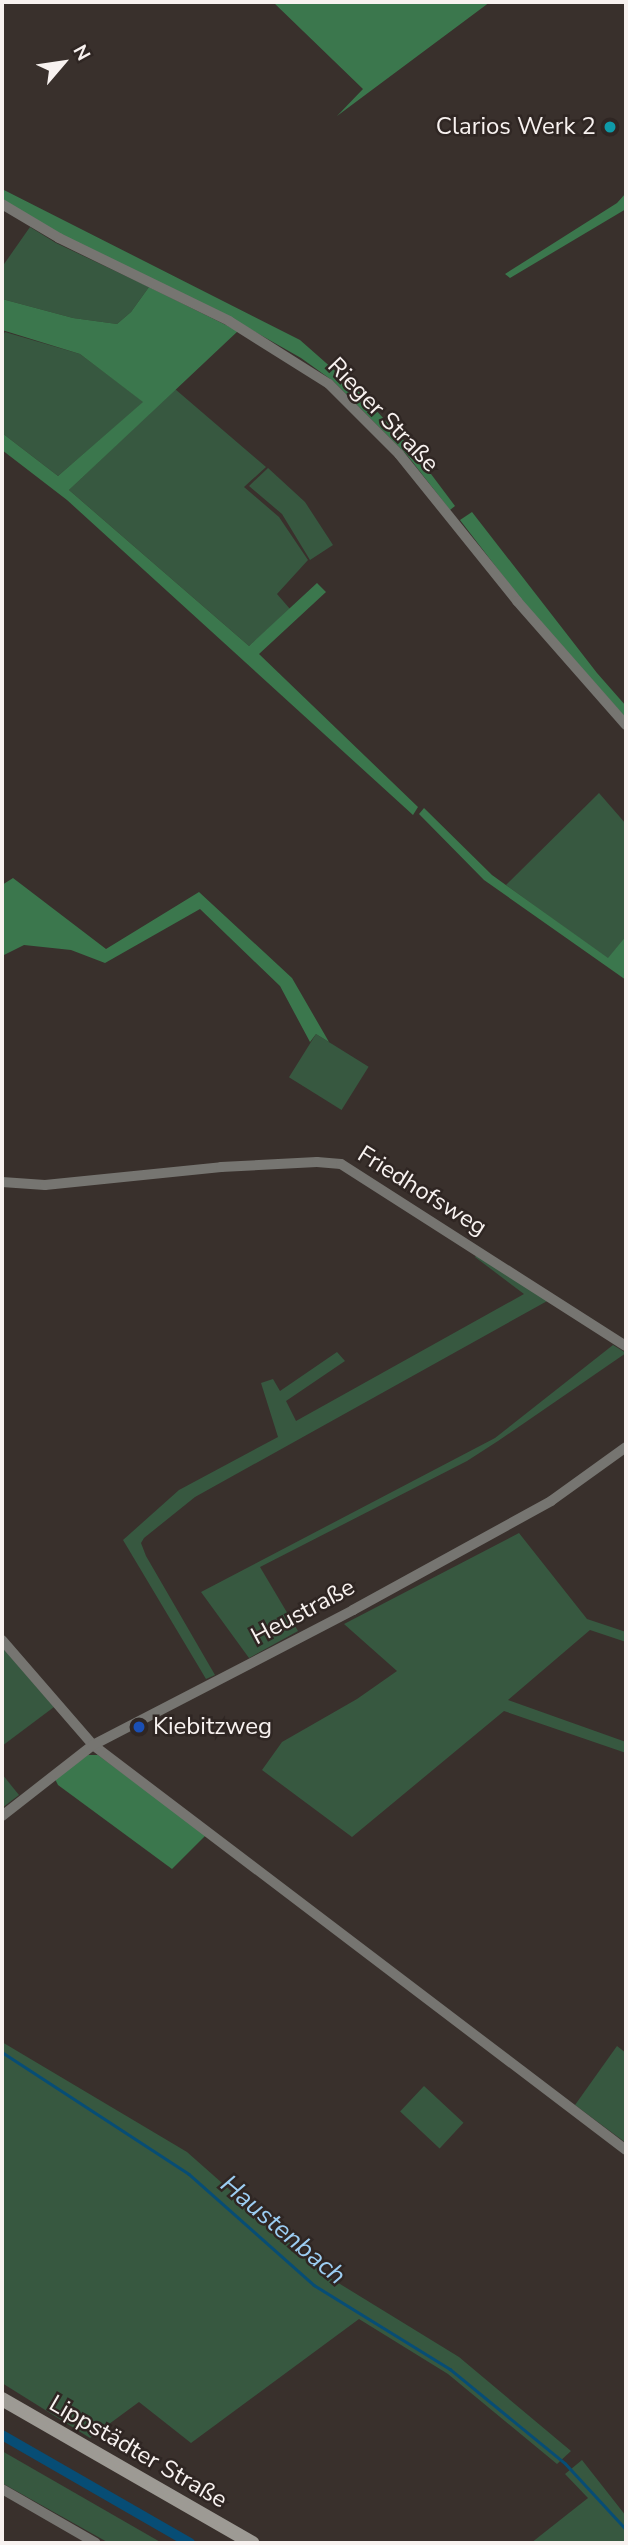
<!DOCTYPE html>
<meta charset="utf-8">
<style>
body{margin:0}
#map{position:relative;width:628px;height:2545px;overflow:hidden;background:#39302c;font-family:"Nunito Sans",sans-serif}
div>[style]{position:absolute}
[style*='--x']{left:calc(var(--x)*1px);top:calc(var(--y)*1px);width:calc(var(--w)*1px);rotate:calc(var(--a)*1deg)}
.green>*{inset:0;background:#375840;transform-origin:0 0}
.forest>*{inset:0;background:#3b774d}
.stream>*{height:2.5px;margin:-1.25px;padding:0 1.25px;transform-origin:1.25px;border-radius:1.25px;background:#074d75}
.canal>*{height:10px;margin:-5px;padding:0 5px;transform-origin:5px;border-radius:5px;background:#074d75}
.street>*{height:10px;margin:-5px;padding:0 5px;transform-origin:5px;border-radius:5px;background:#767571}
.secondary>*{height:14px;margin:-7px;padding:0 7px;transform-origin:7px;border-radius:7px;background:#9d9a94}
.dots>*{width:19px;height:19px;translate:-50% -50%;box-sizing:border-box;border:4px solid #2f2623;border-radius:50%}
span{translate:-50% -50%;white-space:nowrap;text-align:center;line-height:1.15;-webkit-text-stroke:5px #2f2623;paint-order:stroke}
.poi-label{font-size:24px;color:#f8f2f0}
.right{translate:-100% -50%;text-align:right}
.left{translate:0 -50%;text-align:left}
.street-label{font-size:24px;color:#f8f2f0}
.water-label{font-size:26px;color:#9ccdf2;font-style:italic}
.frame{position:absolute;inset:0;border:4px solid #f8f2f0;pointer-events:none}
.north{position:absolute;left:28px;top:28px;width:70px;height:70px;-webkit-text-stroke:5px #2f2623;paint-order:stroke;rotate:61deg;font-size:19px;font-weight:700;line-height:28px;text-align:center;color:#f8f2f0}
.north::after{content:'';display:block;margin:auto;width:24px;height:32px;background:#f8f2f0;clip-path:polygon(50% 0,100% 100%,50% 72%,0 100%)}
</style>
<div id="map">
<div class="green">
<div style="clip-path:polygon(30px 227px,56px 243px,149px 287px,131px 312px,117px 324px,73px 318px,2px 299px,2px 267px)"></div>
<div style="clip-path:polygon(5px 332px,80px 354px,144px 402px,58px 476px,2px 433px,2px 337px)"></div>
<div style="clip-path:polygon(175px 389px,266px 467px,244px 487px,279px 517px,308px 560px,277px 594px,290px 609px,249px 646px,69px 490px)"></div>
<div style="clip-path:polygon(268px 468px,305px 502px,333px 545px,310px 560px,282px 514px,249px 486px)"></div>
<div style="clip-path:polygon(599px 793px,626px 824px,626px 936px,608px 959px,506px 885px)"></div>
<div style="left:316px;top:1034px;width:62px;height:51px;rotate:32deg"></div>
<div style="clip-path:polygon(478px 1253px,549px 1300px,195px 1497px,144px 1538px,141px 1543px,146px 1556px,215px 1675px,206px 1679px,123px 1540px,179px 1490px,278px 1437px,261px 1383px,273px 1379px,280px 1391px,337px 1352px,345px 1361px,286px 1401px,296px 1421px,524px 1294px,475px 1257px)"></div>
<div style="clip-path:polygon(613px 1345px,626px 1353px,498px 1441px,467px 1461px,260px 1567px,298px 1631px,249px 1658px,201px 1592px,495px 1438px)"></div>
<div style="clip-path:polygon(519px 1533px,587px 1619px,626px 1632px,626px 1642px,590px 1630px,508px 1700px,626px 1742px,626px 1753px,504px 1711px,352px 1837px,262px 1770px,282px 1742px,357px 1699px,397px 1671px,344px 1624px)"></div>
<div style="clip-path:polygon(2px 1647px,54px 1707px,2px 1746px)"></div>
<div style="clip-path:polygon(2px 1774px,19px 1795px,2px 1808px)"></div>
<div style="clip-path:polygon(2px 2042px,187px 2152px,327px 2276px,459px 2357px,571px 2451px,557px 2464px,448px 2374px,359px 2319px,191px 2443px,139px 2402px,90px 2438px,2px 2383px)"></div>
<div style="clip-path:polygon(617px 2046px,626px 2053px,626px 2143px,575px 2105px)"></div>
<div style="left:424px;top:2086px;width:54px;height:35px;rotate:43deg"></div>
<div style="clip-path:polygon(2px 2451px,162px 2543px,109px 2543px,2px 2483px)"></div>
<div style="clip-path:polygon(582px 2460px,626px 2516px,626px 2543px,531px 2543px,588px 2498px,565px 2474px)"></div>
</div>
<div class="forest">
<div style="clip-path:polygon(273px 2px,490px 2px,337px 116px,363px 89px)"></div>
<div style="clip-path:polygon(2px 189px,300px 340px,359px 392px,413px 450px,455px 506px,450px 510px,407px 455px,333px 381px,301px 358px,231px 318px,60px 235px,2px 200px)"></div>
<div style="clip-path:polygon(626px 193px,626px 209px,510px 278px,505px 274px,617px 203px)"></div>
<div style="clip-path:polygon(149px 287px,238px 331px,69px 490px,249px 646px,317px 583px,326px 592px,259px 654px,418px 807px,413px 815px,67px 500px,2px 450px,2px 433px,58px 476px,143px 402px,80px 354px,2px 330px,2px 299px,73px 318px,117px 324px,131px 312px)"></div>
<div style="clip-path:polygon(472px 512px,597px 673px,626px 706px,626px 718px,520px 598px,460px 520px)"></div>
<div style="clip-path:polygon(424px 808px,492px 875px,608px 958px,626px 936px,626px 980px,484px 880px,419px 814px)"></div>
<div style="clip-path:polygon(13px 878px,106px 949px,199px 892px,292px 978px,329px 1042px,316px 1034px,310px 1042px,280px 986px,200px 909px,105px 963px,71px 950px,24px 945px,2px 956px,2px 885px)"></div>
<div style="clip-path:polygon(88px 1755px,98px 1755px,206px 1835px,172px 1869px,58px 1785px,55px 1779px)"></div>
</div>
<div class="stream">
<div style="--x:2;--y:2052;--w:223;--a:33.1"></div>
<div style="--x:189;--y:2174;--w:167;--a:41.6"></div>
<div style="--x:314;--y:2285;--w:160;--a:31.7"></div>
<div style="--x:450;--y:2369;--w:149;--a:39.3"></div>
<div style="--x:565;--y:2463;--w:90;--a:47.3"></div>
</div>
<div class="canal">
<div style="--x:2;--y:2435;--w:217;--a:29.9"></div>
</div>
<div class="street">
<div style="--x:2;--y:204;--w:66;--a:30.8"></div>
<div style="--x:59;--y:238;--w:189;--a:26"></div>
<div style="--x:229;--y:321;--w:118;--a:32.2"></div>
<div style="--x:329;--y:384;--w:99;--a:45"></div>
<div style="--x:399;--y:454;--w:189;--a:51.2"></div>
<div style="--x:517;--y:601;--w:165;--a:48.7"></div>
<div style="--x:2;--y:1182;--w:43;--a:4"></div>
<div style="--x:45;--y:1185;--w:177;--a:-5.8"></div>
<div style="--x:221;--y:1167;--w:96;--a:-3"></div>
<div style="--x:317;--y:1162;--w:24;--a:5"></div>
<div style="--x:341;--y:1164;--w:338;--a:32.6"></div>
<div style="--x:2;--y:1640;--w:139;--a:49.1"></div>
<div style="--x:93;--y:1745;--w:669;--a:37.23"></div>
<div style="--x:2;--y:1816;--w:115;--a:-38"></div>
<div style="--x:93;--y:1745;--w:293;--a:-27.4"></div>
<div style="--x:353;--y:1610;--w:226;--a:-28.8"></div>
<div style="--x:551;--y:1501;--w:92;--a:-35.8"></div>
<div style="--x:2;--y:2489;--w:108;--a:29.9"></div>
</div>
<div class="secondary">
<div style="--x:2;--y:2399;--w:289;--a:29.9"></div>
</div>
<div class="dots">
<div style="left:610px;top:127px;background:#0f9aa8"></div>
<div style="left:139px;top:1727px;background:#1a4fb4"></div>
</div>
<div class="poi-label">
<span class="right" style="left:596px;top:127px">Clarios Werk 2</span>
<span class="left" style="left:153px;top:1727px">Kiebitzweg</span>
</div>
<div class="street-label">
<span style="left:383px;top:415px;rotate:46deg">Rieger Straße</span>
<span style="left:422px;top:1191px;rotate:32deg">Friedhofsweg</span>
<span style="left:303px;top:1612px;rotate:-28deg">Heustraße</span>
<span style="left:138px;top:2452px;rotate:30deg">Lippstädter Straße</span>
</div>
<div class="water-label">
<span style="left:283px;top:2230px;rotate:40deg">Haustenbach</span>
</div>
<div class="frame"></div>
<div class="north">N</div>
</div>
